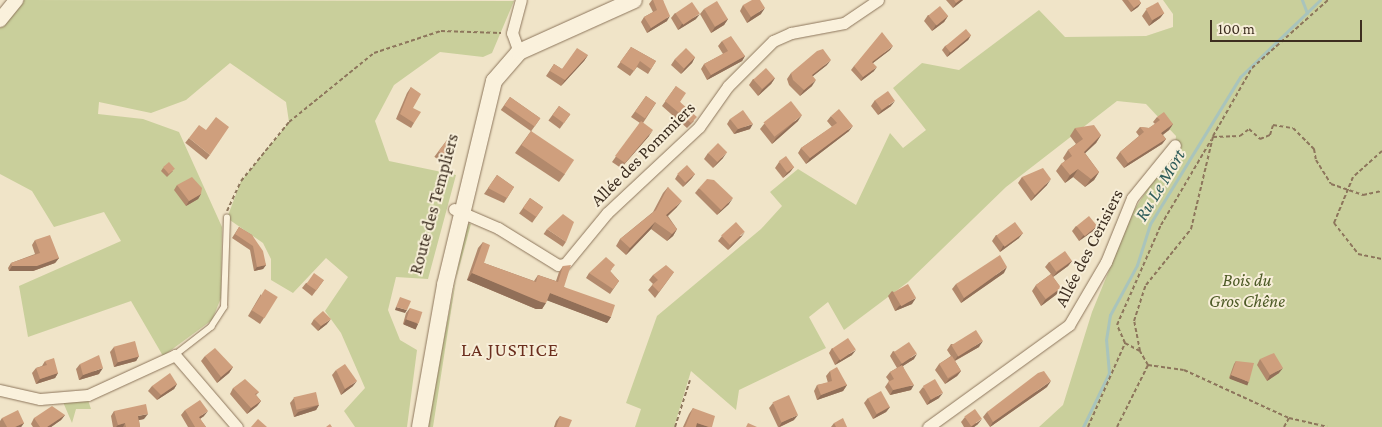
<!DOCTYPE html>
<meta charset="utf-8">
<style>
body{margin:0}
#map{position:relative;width:1382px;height:427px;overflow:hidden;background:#f0e4c8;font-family:"Crimson Pro",serif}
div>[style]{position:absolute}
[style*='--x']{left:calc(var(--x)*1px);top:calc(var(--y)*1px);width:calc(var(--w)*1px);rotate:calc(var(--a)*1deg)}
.green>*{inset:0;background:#c9cf9b}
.stream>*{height:3px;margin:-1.5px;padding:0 1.5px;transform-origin:1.5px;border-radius:1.5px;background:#a9c4bc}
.path>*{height:2px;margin-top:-1px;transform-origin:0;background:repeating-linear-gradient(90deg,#8d765c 0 4px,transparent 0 6.5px)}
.roads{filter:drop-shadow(0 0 1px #8d765c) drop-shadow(0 0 1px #8d765c)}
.service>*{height:5.5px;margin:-2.75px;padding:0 2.75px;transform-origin:2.75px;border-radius:2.75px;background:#faf1dc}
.minor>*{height:11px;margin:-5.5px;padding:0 5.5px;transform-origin:5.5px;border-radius:5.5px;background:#faf1dc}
.tertiary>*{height:14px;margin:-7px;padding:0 7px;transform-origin:7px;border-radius:7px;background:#faf1dc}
.secondary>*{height:16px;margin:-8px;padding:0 8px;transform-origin:8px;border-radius:8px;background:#faf1dc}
.wall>*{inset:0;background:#b2896c;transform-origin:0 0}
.shaded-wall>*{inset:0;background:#916f58;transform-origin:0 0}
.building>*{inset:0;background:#cf9f7d;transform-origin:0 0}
span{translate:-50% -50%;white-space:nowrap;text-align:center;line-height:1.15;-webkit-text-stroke:4px #f7eed8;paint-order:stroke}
.street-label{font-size:18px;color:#3d2e20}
.park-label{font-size:18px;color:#4d5a26;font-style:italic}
.water-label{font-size:19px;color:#2f5d5a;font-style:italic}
.neighbourhood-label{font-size:19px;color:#6b2e1e;letter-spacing:1px}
.scale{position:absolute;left:1210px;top:20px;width:152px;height:22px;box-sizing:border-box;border:2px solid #3d2e20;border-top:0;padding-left:6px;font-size:15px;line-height:18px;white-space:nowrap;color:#3d2e20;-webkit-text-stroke:4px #f7eed8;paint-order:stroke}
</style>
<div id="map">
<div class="green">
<div style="clip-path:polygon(23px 0,514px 1px,492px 53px,483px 57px,440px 52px,394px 85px,375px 121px,389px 161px,456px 175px,428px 279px,396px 277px,388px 310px,400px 340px,417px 350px,407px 427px,355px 427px,344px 411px,365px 388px,341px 333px,325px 311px,348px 277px,326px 258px,293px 293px,271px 280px,271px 259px,263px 243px,227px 218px,241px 181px,289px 122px,286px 102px,230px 63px,186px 100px,151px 113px,99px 102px,98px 114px,143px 119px,179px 132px,222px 227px,221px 298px,212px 320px,163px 356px,131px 301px,28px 337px,19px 286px,121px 241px,104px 212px,54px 227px,32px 191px,0 174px,0 28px)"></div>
<div style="clip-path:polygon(1163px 0,1382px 0,1382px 427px,1039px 427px,1063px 405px,1092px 312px,1133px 212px,1175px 145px,1176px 136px,1146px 104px,1117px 101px,1006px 187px,908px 282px,844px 330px,828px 302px,809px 317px,826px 348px,739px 390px,736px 410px,691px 371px,674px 427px,635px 427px,641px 409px,626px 403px,657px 316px,761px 229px,782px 206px,770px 192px,798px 169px,856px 205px,890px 133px,903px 148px,926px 130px,893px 88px,922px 63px,959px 70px,1039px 10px,1065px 37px,1146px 36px,1173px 27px,1173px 14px)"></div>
<div style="clip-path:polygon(467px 224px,471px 224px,456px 279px,433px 427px,426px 427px)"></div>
<div style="clip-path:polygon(88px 400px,91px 409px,76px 409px,72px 423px,63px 402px)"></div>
</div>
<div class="stream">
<div style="--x:1302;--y:0;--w:14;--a:69"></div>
<div style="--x:1083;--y:427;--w:60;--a:-64.3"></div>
<div style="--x:1109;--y:373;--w:33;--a:-95"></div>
<div style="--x:1106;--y:340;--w:25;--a:-81"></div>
<div style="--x:1110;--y:315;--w:57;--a:-61.6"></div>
<div style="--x:1137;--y:265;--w:43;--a:-72.4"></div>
<div style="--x:1150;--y:224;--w:172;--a:-58.5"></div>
<div style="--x:1240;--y:77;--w:111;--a:-43.9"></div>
</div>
<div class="path">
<div style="--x:1213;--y:136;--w:78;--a:-60.2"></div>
<div style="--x:1252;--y:68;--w:102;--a:-41.8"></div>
<div style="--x:1382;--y:151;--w:39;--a:138"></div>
<div style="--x:1353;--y:177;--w:50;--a:112.4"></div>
<div style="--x:1334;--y:223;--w:39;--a:52"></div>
<div style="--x:1358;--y:254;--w:25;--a:12"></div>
<div style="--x:227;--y:211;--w:33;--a:-65"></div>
<div style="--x:241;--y:181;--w:76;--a:-50.9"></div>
<div style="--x:289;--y:122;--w:109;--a:-39.1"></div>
<div style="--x:374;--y:53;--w:71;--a:-18.2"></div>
<div style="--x:441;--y:31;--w:60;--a:1.9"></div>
<div style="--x:1140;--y:351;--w:31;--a:-101"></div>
<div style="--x:1134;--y:321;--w:38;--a:-72"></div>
<div style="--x:1146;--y:285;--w:72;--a:-51.2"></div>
<div style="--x:1191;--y:229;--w:95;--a:-76.6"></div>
<div style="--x:1213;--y:137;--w:27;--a:-2"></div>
<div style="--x:1240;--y:136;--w:11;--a:-38"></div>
<div style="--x:1249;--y:129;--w:15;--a:42"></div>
<div style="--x:1260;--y:139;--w:11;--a:-22"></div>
<div style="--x:1270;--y:135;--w:10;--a:-73"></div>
<div style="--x:1273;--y:125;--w:20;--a:9"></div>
<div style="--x:1293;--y:128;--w:30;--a:45"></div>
<div style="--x:1314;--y:149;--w:11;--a:80"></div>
<div style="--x:1316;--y:160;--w:28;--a:58"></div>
<div style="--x:1331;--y:184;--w:34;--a:19"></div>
<div style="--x:1363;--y:195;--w:19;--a:-12"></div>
<div style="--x:1148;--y:365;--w:16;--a:-120"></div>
<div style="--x:1140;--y:351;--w:17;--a:-152"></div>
<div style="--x:1125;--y:343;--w:20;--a:-114"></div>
<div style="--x:1117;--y:325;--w:109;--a:-66.3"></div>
<div style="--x:1161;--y:225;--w:99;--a:-59.5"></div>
<div style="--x:1148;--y:365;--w:36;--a:8"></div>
<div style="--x:1184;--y:370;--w:115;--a:24.6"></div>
<div style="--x:675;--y:427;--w:49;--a:-72.3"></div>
<div style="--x:1088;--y:427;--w:92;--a:-66.2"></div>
<div style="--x:1117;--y:427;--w:69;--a:-63.4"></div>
<div style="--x:1284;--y:427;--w:10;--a:-61"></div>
<div style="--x:1289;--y:418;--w:39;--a:13"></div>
</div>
<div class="roads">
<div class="service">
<div style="--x:175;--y:355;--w:46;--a:-37.9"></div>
<div style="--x:211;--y:327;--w:24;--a:-57"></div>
<div style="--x:224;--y:307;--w:89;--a:-88.1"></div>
</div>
<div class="minor">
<div style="--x:519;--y:52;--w:20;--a:-110"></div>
<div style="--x:512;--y:33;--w:34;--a:-75"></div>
<div style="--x:454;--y:209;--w:48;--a:23.4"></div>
<div style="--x:498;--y:228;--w:70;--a:31.7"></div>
<div style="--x:558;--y:265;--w:7;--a:-8"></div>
<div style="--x:565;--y:264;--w:66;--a:-50.5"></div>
<div style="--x:607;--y:213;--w:126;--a:-43.1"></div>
<div style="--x:699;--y:127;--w:50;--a:-54.7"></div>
<div style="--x:728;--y:86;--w:64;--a:-45"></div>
<div style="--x:773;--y:41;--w:20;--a:-24"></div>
<div style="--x:791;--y:33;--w:54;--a:-10.7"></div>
<div style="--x:844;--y:23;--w:41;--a:-34.1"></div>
<div style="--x:0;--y:390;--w:41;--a:12.7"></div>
<div style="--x:40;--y:399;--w:48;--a:-4.8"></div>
<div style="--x:88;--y:395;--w:96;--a:-24.7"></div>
<div style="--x:175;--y:355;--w:95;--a:49.3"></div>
<div style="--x:928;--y:427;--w:174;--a:-35.9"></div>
<div style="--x:1069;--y:325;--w:73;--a:-59.6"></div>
<div style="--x:1106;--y:262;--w:69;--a:-67.9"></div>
<div style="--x:1132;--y:198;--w:68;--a:-50.9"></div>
</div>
<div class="tertiary">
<div style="--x:0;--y:20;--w:26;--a:-51"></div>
</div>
<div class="secondary">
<div style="--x:420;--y:427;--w:144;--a:-80"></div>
<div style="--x:445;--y:285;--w:210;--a:-76.5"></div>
<div style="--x:494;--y:81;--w:38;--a:-49"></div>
<div style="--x:519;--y:52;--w:126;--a:-24.3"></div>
</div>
</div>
<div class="wall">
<div style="clip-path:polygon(652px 0,663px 0,667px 21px,647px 33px,641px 22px,644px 17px,653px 12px,649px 4px)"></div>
<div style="clip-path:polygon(946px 0,963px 0,953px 8px)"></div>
<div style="clip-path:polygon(1122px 0,1139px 0,1141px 3px,1138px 7px,1131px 12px)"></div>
<div style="clip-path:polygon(743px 5px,761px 14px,747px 23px,740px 11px)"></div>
<div style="clip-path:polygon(704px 9px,728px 19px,724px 25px,711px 33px,700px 14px)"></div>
<div style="clip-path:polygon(1146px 10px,1164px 13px,1160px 18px,1149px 26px,1142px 16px)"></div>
<div style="clip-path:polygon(675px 13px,696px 19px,678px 30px,671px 18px)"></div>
<div style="clip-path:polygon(928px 15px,948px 16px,944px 22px,932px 31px,924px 21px)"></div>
<div style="clip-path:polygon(971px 35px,968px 40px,947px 57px,942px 50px,945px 46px)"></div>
<div style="clip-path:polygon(722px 41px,745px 56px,742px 61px,707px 80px,701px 69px,704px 64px,723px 54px,718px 46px)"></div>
<div style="clip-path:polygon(631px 47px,656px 61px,648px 74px,637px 67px,630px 76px,617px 67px)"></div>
<div style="clip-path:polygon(890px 50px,873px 63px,874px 71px,861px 81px,851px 70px,854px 66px)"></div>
<div style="clip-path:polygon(588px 55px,584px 61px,561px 86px,546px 76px,554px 64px,562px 69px)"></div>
<div style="clip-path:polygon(695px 57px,692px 63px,681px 74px,671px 65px,675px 59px)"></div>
<div style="clip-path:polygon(827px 65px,813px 76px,812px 86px,800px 96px,789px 85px,787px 79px,791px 73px)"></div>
<div style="clip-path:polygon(775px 78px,771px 84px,758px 96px,749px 85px,753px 79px)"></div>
<div style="clip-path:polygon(676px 86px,680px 102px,694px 121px,687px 128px,662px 106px)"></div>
<div style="clip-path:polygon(411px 87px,414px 123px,411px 128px,396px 119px,407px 93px)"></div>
<div style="clip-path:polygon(646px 96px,656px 103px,643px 123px,649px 136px,621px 168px,612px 162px,640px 123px,631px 117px)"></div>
<div style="left:510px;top:97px;width:37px;height:16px;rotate:35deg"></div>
<div style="clip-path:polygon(875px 100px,891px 106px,878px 115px,871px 106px)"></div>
<div style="left:559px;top:106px;width:14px;height:18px;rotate:36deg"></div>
<div style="clip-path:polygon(831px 116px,849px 131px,806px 164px,798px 153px,801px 148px,832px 127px,827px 121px)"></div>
<div style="clip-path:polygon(1157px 117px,1173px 124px,1169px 130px,1163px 135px,1166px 139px,1162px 144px,1124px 168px,1116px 158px,1120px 152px,1139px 136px,1136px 132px,1140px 127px,1149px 128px,1155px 124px,1153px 122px)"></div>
<div style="clip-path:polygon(730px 119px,750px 129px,734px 134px,727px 124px)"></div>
<div style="clip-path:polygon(798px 121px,772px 144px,760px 129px,764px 124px)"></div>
<div style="clip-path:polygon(1075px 128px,1101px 135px,1096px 143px,1085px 153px,1099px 172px,1094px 180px,1085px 187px,1073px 177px,1065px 183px,1056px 171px,1061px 164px,1065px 161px,1063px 158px,1068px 150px,1076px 144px,1070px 136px)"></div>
<div style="clip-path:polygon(531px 131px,565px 174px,559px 182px,515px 153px)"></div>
<div style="left:189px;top:138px;width:27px;height:6px;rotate:39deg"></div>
<div style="left:447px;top:140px;width:10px;height:21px;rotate:37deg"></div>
<div style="clip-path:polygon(708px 153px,723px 158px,713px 168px,704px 159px)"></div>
<div style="clip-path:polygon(779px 162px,794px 167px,790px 172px,783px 178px,775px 168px)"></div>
<div style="clip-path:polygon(163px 168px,173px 171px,167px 177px,161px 171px)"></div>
<div style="clip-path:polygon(678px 174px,695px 174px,691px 179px,683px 187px,675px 179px)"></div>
<div style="clip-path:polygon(497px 175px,514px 187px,504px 203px,484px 194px)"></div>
<div style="clip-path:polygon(1022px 177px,1047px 185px,1031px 201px,1018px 183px)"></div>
<div style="clip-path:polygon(177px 185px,201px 194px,198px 199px,186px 206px,174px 190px)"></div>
<div style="clip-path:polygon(668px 187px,677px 207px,668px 216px,677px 229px,673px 236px,667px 241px,651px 229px,626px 255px,616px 246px,620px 239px,653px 212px,663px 193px)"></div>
<div style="clip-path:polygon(699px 188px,729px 204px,717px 215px,695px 193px)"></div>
<div style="left:530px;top:198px;width:16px;height:19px;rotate:35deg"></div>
<div style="clip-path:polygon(1076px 226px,1093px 231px,1079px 241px,1072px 231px)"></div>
<div style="clip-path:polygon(239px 227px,252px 235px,266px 265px,263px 269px,254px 271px,250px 250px,232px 238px)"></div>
<div style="left:547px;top:229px;width:23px;height:6px;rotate:34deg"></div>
<div style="clip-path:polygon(996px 235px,1019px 238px,1000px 252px,992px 241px)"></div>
<div style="clip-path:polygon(722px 236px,742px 236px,728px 250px,718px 241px)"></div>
<div style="clip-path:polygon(35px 240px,59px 258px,55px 263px,33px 271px,9px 271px,8px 268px,11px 263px,35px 254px,32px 245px)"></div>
<div style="clip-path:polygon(483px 242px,484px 263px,534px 281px,538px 275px,556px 281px,559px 272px,563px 266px,564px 287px,611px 317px,607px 323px,547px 300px,542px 309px,536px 309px,467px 280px,478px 248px)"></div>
<div style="clip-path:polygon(1072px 261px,1068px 266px,1053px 277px,1061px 288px,1057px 294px,1041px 306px,1032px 291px,1036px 285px,1051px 274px,1045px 267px,1049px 262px)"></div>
<div style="clip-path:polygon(612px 269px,610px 271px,619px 281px,610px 294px,586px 278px,589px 273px)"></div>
<div style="clip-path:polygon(674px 272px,655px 298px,648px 290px,653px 284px,649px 280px,653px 275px)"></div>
<div style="clip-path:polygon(1004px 273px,961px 303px,952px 289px,956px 284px)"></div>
<div style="clip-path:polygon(324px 280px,312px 296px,302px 288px,306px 283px)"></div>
<div style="clip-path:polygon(892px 291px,912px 304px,895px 311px,888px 296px)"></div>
<div style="clip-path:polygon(261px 294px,264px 318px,260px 324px,248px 316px)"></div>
<div style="clip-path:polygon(410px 308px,418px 324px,415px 329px,403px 324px,406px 313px)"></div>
<div style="clip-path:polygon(314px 319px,327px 324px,318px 331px,311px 324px)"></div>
<div style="clip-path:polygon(951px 344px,979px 347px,955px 361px,961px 371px,957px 376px,945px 384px,935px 370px,939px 364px,951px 356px,947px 350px)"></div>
<div style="clip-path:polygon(114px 347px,139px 356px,136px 361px,114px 367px,110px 352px)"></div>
<div style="clip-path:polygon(832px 348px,852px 355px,835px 365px,829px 353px)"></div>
<div style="clip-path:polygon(893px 351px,914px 359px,903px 366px,911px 390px,890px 395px,885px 387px,889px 381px,886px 377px,890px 372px,897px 368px,890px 356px)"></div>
<div style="clip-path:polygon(205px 356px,233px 367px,229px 373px,217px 383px,201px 361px)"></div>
<div style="clip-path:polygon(1260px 359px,1279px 373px,1267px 381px,1257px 365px)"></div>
<div style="clip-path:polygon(45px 361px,58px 373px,55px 378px,36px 384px,32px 373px,36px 368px,42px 366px)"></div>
<div style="clip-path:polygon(1236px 361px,1247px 385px,1229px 378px,1234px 364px)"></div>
<div style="clip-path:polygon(80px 364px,99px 374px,79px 380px,76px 369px)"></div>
<div style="clip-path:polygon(336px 370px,353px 386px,341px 395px,332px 375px)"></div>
<div style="clip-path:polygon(830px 371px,847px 385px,843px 391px,817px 400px,814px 391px,817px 385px,828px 383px,826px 376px)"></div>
<div style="clip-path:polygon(177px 384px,174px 389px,157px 400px,148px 391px,152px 386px)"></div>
<div style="clip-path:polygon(923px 387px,939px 398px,927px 405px,919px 392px)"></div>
<div style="clip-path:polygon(1047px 387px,990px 427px,983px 417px,987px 412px)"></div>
<div style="clip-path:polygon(233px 388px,259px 392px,256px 395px,261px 401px,257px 406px,247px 414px,230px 394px)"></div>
<div style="clip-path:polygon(294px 398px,319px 405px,316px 410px,294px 417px,290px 403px)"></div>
<div style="clip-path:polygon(868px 398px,890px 407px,886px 412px,873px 419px,864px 403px)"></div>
<div style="clip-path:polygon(773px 403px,794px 420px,780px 427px,778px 427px,769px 408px)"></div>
<div style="clip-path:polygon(693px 408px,712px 427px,683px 427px,689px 414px)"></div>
<div style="clip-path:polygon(185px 410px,204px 416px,200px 419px,206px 427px,188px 427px,181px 415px)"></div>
<div style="clip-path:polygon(114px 411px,144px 419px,139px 420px,140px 427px,113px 427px,111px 416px)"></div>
<div style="clip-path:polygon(65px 415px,61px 420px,51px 427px,33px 427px,31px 424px,34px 418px)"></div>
<div style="clip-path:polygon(560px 416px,569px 427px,554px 427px,556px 421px)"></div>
<div style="clip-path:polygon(965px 417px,978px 424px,974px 427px,964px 427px,961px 422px)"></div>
<div style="clip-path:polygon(2px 418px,24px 423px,21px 427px,0 427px,0 421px)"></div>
<div style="clip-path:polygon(834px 423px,847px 427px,831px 427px)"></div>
</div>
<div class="shaded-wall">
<div style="clip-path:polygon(960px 0,963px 0,953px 8px,956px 3px)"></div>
<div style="clip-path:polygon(1141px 3px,1138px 7px,1131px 12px,1134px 8px)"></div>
<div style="clip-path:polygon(765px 8px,761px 14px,747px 23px,751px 17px)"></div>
<div style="clip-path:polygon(1164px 13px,1160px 18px,1149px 26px,1153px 20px)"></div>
<div style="clip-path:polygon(700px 14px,696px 19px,678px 30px,682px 24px)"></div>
<div style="clip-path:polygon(670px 16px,667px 21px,647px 33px,651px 28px)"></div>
<div style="clip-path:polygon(948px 16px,944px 22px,932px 31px,936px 25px)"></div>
<div style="clip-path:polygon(728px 19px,724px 25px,711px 33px,715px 27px)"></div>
<div style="clip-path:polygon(971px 35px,968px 40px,947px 57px,950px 52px)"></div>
<div style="clip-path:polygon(893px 46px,890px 50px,869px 66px,872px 62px)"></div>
<div style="clip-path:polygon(588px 55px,584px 61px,561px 86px,565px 80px)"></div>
<div style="clip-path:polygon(745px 56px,742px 61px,707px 80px,711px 75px)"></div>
<div style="clip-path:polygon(695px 57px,692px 63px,681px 74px,685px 68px)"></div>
<div style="clip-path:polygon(831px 60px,827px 65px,808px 80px,812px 75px)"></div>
<div style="clip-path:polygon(877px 67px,874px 71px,861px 81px,863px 77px)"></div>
<div style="clip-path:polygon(775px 78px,771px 84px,758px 96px,762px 90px)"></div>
<div style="clip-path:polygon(816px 80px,812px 86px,800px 96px,804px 90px)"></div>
<div style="clip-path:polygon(895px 101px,891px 106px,878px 115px,882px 110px)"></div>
<div style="clip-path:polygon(802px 115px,798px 121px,772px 144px,776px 138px)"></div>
<div style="clip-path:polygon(753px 124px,750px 129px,734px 134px,738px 129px)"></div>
<div style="clip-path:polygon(1173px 124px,1169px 130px,1158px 138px,1161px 133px)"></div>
<div style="clip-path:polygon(853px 126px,849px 131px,806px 164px,810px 158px)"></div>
<div style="clip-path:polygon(653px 130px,649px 136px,621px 168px,625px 163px)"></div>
<div style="clip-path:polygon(1101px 135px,1096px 143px,1079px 159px,1084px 152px)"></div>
<div style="clip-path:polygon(1166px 139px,1162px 144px,1124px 168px,1128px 163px)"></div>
<div style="clip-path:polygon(727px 152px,723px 158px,713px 168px,717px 163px)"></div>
<div style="clip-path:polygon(794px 167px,790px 172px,783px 178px,787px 173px)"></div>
<div style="clip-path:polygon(1078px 169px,1073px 177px,1065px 183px,1070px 175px)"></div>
<div style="clip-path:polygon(1099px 172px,1094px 180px,1085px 187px,1091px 179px)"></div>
<div style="clip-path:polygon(695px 174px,691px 179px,683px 187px,687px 182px)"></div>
<div style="clip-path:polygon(1051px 179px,1047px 185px,1031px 201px,1035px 195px)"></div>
<div style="clip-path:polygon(201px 194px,198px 199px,186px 206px,189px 201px)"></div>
<div style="clip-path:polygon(733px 198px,729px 204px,717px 215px,721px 210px)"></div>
<div style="clip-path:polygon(682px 201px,677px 207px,662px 221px,666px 215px)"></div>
<div style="clip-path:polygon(655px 222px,651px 229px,626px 255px,630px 248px)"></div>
<div style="clip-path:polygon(1097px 226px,1093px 231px,1079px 241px,1083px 236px)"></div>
<div style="clip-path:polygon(677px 229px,673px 236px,667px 241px,672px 234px)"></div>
<div style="clip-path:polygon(745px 232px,742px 236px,728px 250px,731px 246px)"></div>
<div style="clip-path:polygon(1023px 233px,1019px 238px,1000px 252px,1003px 246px)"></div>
<div style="clip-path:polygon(59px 258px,55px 263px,33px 271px,9px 271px,12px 266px)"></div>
<div style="clip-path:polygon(1072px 261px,1068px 266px,1053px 277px,1057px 272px)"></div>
<div style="clip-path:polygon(266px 265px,263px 269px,254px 271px,257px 267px)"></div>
<div style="clip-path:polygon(1007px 267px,1004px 273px,961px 303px,964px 298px)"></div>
<div style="clip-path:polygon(472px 273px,546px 303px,542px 309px,536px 309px,467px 280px)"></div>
<div style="clip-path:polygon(1061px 288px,1057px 294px,1041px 306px,1045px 300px)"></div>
<div style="clip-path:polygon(550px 293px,611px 317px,607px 323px,546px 300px)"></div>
<div style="clip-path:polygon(916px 298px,912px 304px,895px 311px,899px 306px)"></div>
<div style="clip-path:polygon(396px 307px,407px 310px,405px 313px,395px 310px)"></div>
<div style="clip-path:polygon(331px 319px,327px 324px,318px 331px,321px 326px)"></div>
<div style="left:406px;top:319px;width:13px;height:6px;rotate:23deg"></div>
<div style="clip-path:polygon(983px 341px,979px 347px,954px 361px,958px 356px)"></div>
<div style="clip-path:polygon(856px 350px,852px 355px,835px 365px,839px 360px)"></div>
<div style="clip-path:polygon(917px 354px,914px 359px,898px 369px,901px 364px)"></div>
<div style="clip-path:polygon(139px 356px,136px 361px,114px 367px,118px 362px)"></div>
<div style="clip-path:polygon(233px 367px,229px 373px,217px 383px,221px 377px)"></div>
<div style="clip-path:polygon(103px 368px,99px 374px,79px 380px,83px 375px)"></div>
<div style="clip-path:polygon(1283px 368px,1279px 373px,1267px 381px,1270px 375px)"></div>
<div style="clip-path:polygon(961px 371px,957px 376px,945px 384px,949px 379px)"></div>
<div style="clip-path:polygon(58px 373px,55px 378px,36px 384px,40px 379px)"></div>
<div style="left:1231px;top:375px;width:19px;height:4px;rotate:21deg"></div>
<div style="clip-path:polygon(357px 381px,353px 386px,341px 395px,345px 389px)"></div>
<div style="clip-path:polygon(1051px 381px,1047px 387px,990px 427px,993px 422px)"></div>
<div style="clip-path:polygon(177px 384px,174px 389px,157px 400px,161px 395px)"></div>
<div style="clip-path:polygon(847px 385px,843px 391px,817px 400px,821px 395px)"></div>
<div style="clip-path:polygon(914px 385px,911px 390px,890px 395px,893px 390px)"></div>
<div style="clip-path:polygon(943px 393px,939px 398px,927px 405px,930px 400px)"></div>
<div style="clip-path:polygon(261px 401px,257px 406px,247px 414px,251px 408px)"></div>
<div style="clip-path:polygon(319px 405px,316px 410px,294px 417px,298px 412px)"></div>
<div style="clip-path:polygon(890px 407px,886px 412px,873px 419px,877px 414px)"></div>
<div style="clip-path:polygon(208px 411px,204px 416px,195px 422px,199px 417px)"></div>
<div style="clip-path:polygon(148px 414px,144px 419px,134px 421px,138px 416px)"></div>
<div style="clip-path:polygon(65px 415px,61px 420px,51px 427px,47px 427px)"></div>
<div style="clip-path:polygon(798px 415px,794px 420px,779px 427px,782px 422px)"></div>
<div style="clip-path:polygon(982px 419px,978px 424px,974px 427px,971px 427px)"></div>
<div style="clip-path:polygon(24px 423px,21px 427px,15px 427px)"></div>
<div style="clip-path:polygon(125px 423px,123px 427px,116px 427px,118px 425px)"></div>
<div style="clip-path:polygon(697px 423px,709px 427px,694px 427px)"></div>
</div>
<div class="building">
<div style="clip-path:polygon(653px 0,663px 0,670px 16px,651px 28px,644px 17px,657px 10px)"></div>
<div style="clip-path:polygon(752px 0,760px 0,765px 8px,751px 17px,743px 5px)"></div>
<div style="clip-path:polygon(954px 0,960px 0,956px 3px)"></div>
<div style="clip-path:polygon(1128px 0,1139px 0,1141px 3px,1134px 8px)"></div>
<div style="left:717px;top:1px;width:21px;height:15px;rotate:59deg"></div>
<div style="left:692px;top:2px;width:14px;height:20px;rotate:56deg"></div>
<div style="left:1158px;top:2px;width:13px;height:14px;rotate:61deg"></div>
<div style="left:940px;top:6px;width:13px;height:15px;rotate:51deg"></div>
<div style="left:966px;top:29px;width:8px;height:27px;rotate:50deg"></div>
<div style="clip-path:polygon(882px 32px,893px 46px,872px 62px,877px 67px,863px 77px,854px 66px)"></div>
<div style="clip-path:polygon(731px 36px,745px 56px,711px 75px,704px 64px,728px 51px,722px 41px)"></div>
<div style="clip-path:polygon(631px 47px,656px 61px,651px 69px,640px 61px,634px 71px,620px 62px)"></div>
<div style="clip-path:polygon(577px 48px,588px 55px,565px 80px,550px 71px,554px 64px,562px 69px)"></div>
<div style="left:686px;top:48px;width:13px;height:16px;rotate:45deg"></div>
<div style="clip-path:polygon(823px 49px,831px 60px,812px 75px,816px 80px,804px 90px,793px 80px,791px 73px,817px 51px)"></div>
<div style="left:766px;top:68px;width:13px;height:17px;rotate:48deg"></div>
<div style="clip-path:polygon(676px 86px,686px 93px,680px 102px,697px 117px,691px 123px,665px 101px)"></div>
<div style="clip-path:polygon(411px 87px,421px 94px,413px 108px,421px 112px,414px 123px,400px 114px)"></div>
<div style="left:888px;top:91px;width:12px;height:16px;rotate:55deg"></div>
<div style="left:646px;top:96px;width:12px;height:19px;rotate:35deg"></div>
<div style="left:510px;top:97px;width:37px;height:10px;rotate:35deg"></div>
<div style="left:791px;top:101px;width:18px;height:35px;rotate:52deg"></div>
<div style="left:559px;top:106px;width:14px;height:11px;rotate:36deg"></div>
<div style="clip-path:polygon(839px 109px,853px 126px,810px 158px,801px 148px,837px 123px,831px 116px)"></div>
<div style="clip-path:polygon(743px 110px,753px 124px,738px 129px,730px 119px)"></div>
<div style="clip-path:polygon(1164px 112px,1173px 124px,1161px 133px,1166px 139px,1128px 163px,1120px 152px,1144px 132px,1140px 127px,1149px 128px,1160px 120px,1157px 117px)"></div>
<div style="clip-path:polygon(216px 117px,229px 127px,210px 155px,189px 138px,199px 125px,206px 130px)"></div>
<div style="clip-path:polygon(641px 121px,653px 130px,625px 163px,615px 156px)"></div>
<div style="clip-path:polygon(1094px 125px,1101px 135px,1084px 152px,1099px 172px,1091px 179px,1078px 169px,1070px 175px,1061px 164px,1072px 156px,1068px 150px,1083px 139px,1075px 128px)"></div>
<div style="left:531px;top:131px;width:52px;height:17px;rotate:34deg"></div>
<div style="left:447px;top:140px;width:10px;height:14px;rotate:37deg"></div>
<div style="left:718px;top:143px;width:13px;height:14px;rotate:45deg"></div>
<div style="left:786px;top:156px;width:14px;height:9px;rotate:54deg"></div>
<div style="left:169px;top:162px;width:9px;height:8px;rotate:49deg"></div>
<div style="left:687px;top:165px;width:12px;height:13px;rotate:48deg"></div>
<div style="clip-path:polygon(1043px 168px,1051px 179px,1035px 195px,1022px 177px)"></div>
<div style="clip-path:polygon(497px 175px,514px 187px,507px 198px,488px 188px)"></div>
<div style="clip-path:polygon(192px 177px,202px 188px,201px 194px,189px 201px,177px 185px)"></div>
<div style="clip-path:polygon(707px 179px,714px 180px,733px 198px,721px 210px,699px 188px)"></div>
<div style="clip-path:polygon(668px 187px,682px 201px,666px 215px,677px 229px,672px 234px,655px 222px,630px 248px,620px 239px,656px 210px)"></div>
<div style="left:530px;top:198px;width:16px;height:12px;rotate:35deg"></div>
<div style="clip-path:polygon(563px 214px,574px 222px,566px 242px,547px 229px)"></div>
<div style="left:1089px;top:216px;width:13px;height:16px;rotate:51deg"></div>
<div style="left:736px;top:222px;width:13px;height:20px;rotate:48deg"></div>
<div style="left:1015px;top:222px;width:14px;height:23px;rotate:54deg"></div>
<div style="clip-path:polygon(239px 227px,252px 235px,263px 251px,266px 265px,257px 267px,253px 246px,235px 234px)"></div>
<div style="clip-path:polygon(50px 235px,59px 258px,37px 266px,12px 266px,11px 263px,40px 253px,35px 240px)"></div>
<div style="clip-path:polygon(483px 242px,490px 245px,484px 263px,536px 282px,538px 275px,558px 282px,563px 266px,571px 265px,564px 287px,615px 305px,611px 317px,550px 293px,546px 303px,541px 302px,472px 273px)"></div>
<div style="left:1065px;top:251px;width:12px;height:19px;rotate:55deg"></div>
<div style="clip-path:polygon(1000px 255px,1007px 267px,964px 298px,956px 284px)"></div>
<div style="clip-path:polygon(606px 257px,615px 265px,610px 271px,619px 281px,613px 289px,589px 273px)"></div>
<div style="clip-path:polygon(666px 265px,674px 272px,659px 292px,652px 285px,658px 280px,653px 275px)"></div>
<div style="left:314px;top:273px;width:12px;height:13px;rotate:35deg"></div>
<div style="left:1051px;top:274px;width:17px;height:19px;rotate:54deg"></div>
<div style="left:908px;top:284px;width:16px;height:17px;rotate:60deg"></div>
<div style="left:265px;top:289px;width:15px;height:25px;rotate:32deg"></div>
<div style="clip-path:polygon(400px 297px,411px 301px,407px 310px,396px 307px)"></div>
<div style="left:410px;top:308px;width:13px;height:12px;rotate:18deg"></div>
<div style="clip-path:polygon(323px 311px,331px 319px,321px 326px,314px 319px)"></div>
<div style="left:976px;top:330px;width:13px;height:29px;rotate:58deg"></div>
<div style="left:848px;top:338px;width:14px;height:19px;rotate:56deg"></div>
<div style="left:135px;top:341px;width:16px;height:22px;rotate:75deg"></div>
<div style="left:909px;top:342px;width:14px;height:18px;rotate:56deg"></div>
<div style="clip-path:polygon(215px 348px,233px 367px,221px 377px,205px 356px)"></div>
<div style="clip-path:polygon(1274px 353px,1283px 368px,1270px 375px,1260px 359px)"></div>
<div style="clip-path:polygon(99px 355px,103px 368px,83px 375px,80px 364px)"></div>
<div style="left:952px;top:356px;width:17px;height:15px;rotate:59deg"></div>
<div style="clip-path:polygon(54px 358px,58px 373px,40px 379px,36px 368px,47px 365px,45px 361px)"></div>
<div style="clip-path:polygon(1236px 361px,1254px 363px,1249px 382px,1231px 375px)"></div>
<div style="clip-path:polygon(345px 364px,357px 381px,345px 389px,336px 370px)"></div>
<div style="clip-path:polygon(902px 365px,914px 385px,893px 390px,888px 382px,894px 379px,890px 372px)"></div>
<div style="clip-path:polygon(837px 367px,847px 385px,821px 395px,817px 385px,832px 381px,830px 371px)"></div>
<div style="clip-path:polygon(1044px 371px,1051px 381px,993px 422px,987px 412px,1038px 373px)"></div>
<div style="clip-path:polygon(170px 373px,177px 384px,161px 395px,152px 386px)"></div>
<div style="clip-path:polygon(245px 379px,259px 392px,255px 394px,261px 401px,251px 408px,233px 388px)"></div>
<div style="left:935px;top:379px;width:16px;height:14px;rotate:60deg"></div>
<div style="left:881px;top:391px;width:18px;height:15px;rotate:61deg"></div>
<div style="left:316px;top:392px;width:13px;height:23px;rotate:77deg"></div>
<div style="left:789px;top:395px;width:22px;height:18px;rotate:66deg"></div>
<div style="clip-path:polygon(200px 400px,208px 411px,199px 417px,206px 427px,195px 427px,185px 410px)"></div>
<div style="clip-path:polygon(146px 404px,148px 414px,138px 416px,140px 427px,126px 427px,125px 423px,118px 425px,114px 411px)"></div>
<div style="clip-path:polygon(52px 406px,65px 415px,47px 427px,40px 427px,34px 418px)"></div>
<div style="clip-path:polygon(693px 408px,715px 416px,712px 427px,709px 427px,697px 423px,696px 427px,685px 427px)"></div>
<div style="left:975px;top:409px;width:12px;height:13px;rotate:55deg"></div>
<div style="clip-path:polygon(18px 410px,24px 423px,15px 427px,7px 427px,2px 418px)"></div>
<div style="clip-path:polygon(560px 416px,572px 420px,569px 427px,556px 427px)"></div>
<div style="clip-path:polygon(843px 418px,847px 427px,836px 427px,834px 423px)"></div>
<div style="clip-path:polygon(258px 419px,267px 427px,251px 427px)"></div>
<div style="clip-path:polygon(748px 423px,757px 427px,746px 427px)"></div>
<div style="clip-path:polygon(330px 424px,332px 427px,326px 427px)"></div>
</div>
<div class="street-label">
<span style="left:643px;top:154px;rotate:-45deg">Allée des Pommiers</span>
<span style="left:434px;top:204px;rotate:-75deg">Route des Templiers</span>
<span style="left:1089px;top:248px;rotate:-63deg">Allée des Cerisiers</span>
</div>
<div class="park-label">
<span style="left:1247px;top:291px">Bois du<br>Gros Chêne</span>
</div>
<div class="water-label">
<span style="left:1160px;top:185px;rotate:-59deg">Ru Le Mort</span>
</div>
<div class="neighbourhood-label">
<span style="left:510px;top:350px">LA JUSTICE</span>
</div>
<div class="scale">100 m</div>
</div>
